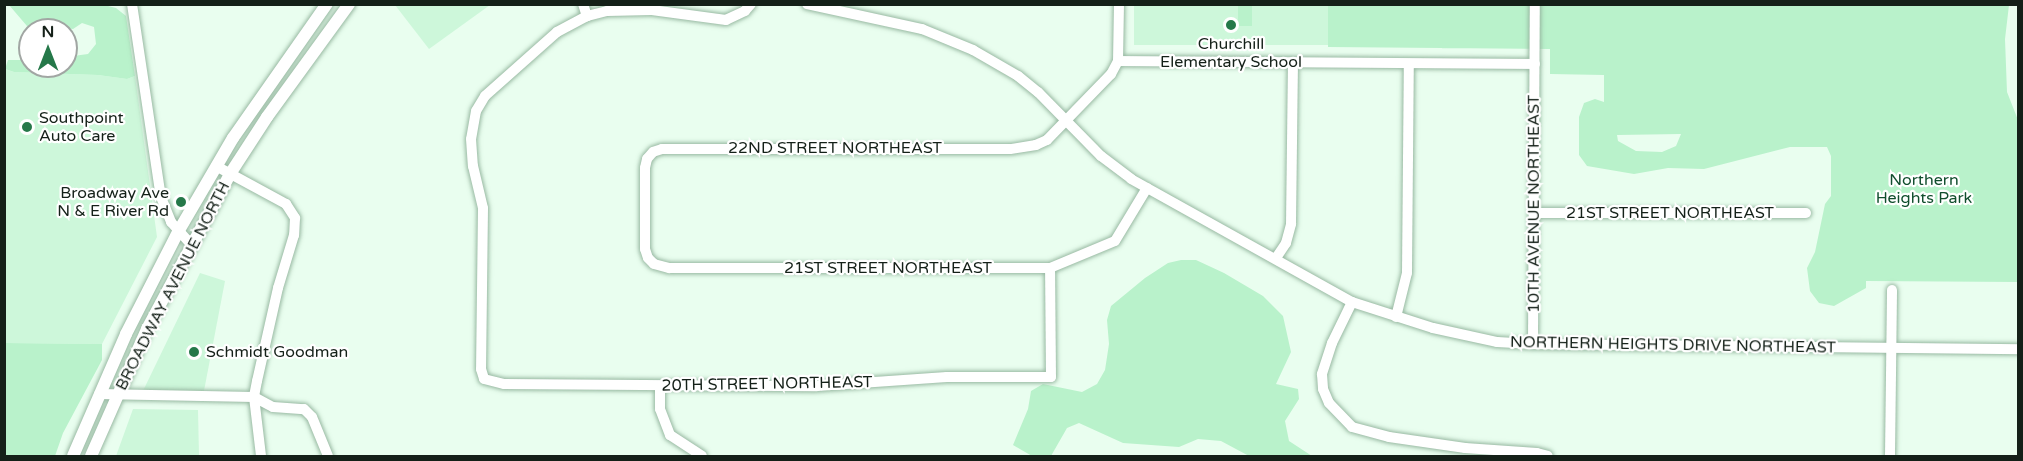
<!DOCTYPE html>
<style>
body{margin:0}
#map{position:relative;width:2023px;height:461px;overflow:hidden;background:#e9feef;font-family:"Varela Round",sans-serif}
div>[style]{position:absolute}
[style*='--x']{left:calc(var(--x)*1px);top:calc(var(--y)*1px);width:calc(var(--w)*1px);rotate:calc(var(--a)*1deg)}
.built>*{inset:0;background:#cdf7da;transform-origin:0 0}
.green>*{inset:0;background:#b9f2cb;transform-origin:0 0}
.roads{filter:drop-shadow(0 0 2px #98b9a2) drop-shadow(0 0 2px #98b9a2)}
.minor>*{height:10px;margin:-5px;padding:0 5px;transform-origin:5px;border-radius:5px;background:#fff}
.major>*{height:12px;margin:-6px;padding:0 6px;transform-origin:6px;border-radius:6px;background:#fff}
.dots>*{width:16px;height:16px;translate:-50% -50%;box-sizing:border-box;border:3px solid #fff;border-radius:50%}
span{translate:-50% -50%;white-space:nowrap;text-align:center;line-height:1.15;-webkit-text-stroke:4.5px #fff;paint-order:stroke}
.poi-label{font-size:16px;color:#142018}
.left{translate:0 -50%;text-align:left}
.right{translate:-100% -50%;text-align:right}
.street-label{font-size:16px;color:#142018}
.park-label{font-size:16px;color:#104e2d}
.frame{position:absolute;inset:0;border:6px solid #142018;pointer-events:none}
.north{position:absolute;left:18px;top:18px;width:60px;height:60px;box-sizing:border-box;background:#fff;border:2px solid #a1a6a3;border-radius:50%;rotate:0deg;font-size:16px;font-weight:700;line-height:24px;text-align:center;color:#142018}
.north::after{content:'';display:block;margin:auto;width:21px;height:27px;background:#257849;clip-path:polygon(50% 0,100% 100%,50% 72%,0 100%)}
</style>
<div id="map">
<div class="built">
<div style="clip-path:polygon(395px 5px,490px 5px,429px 49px)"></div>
<div style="left:1134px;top:5px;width:194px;height:40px"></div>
<div style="clip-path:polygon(5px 69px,14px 72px,98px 75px,127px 79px,135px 76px,157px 237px,102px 344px,5px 343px)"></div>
<div style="clip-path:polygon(200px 273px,225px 281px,203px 396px,141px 395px)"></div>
<div style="clip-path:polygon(133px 409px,198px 410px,199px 456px,116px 456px)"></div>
</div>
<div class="green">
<div style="clip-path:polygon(9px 5px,100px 4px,116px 8px,126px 16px,135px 76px,127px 79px,98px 75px,14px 72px,5px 69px,8px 60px,30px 60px,30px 66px,66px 66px,66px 57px,88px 54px,96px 44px,94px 27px,82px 23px,73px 29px,27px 26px)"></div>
<div style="left:1238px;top:5px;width:14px;height:21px"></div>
<div style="clip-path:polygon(evenodd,1328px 5px,2009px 5px,2005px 39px,2007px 92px,2018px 120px,2018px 282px,1866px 281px,1866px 288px,1834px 306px,1819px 303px,1810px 291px,1807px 268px,1815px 252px,1825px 204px,1831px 196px,1831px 156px,1827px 147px,1790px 147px,1704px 169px,1668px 168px,1634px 174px,1587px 166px,1579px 155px,1579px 117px,1584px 103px,1595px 99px,1604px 102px,1604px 75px,1550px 74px,1550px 49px,1328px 47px,1328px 5px,1681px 134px,1676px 146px,1662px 152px,1636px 151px,1618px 141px,1617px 135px,1681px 134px)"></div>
<div style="clip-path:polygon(1181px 260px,1196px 260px,1224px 273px,1263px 296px,1283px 316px,1291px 352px,1276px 384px,1298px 389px,1299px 399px,1285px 421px,1289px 441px,1312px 456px,1249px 456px,1221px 441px,1198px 439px,1179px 447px,1123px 443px,1079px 423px,1067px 428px,1051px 456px,1032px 456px,1013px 445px,1028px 409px,1031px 391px,1043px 384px,1082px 392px,1097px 384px,1105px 370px,1109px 344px,1107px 320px,1111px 306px,1145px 278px,1168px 263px)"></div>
<div style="clip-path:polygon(5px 343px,102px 344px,102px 360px,63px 433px,55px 456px,5px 456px)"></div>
</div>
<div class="roads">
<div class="minor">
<div style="--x:132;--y:4;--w:195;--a:81.5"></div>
<div style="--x:161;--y:197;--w:27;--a:68"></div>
<div style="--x:171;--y:222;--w:30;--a:48"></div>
<div style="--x:583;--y:4;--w:13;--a:72"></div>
<div style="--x:751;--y:4;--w:9;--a:131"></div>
<div style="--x:745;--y:11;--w:21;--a:155"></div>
<div style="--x:726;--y:20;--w:75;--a:-172.3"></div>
<div style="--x:652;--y:10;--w:45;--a:178.7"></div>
<div style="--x:607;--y:11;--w:21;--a:166"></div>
<div style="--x:587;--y:16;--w:34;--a:152"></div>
<div style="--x:557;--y:32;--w:96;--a:138.4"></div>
<div style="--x:485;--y:96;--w:17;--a:121"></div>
<div style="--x:476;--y:111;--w:28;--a:100"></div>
<div style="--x:471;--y:139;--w:27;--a:86"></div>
<div style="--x:473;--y:166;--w:43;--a:76.6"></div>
<div style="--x:483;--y:208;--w:161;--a:90.7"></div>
<div style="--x:481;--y:369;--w:10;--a:73"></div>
<div style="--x:484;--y:379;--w:21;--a:14"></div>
<div style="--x:504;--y:384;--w:313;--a:0.4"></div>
<div style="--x:817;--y:386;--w:130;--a:-4"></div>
<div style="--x:947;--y:377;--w:104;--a:0"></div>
<div style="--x:1051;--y:377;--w:109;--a:-90.5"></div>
<div style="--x:807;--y:4;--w:118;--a:12.3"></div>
<div style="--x:922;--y:29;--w:55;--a:22.4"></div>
<div style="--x:973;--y:50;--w:52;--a:30"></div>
<div style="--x:1018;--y:76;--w:26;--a:39"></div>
<div style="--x:1038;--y:92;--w:90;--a:45.5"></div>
<div style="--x:1101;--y:156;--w:38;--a:37"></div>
<div style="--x:1131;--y:179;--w:253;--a:29.1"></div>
<div style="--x:1352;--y:302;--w:85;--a:17.8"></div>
<div style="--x:1433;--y:328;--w:66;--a:12.3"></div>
<div style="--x:1497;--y:342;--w:36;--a:3"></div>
<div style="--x:1533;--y:344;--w:485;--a:0.6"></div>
<div style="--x:1119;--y:4;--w:57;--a:91"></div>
<div style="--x:1118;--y:61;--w:15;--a:118"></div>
<div style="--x:1111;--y:74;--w:92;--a:134.1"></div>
<div style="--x:1047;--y:140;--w:12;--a:156"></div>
<div style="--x:1036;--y:145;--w:26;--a:171"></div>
<div style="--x:1010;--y:149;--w:348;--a:180"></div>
<div style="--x:662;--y:149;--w:9;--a:162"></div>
<div style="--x:653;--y:152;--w:9;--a:131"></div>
<div style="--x:647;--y:159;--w:9;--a:103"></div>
<div style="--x:645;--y:168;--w:81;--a:90"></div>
<div style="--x:645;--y:249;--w:9;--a:72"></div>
<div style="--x:648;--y:258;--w:8;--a:45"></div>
<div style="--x:654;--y:264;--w:16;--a:15"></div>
<div style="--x:669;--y:268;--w:381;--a:0"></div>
<div style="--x:1050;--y:268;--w:70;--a:-22.6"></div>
<div style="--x:1115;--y:241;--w:62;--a:-58.9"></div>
<div style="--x:1118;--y:61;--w:417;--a:0.4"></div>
<div style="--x:216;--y:166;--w:80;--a:28.5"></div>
<div style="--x:286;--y:204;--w:17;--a:57"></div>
<div style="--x:295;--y:218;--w:17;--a:93"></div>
<div style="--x:294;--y:235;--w:55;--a:106.8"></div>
<div style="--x:278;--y:288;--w:95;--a:102.7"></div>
<div style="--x:257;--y:381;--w:16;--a:101"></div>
<div style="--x:254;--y:397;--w:59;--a:83.2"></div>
<div style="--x:1534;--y:213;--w:272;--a:0"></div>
<div style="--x:1276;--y:258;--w:18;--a:-56"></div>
<div style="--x:1286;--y:243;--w:20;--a:-75"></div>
<div style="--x:1291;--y:224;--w:161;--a:-89.3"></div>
<div style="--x:1352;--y:302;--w:46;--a:116"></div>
<div style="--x:1332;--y:343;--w:33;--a:108"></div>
<div style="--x:1322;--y:374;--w:15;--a:86"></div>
<div style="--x:1323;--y:389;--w:15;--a:67"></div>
<div style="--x:1329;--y:403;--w:33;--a:46"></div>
<div style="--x:1352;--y:427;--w:38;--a:15"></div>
<div style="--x:1389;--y:437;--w:77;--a:8.2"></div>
<div style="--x:1465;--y:448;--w:72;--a:4"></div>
<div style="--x:1537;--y:453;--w:11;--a:15"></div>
<div style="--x:1396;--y:317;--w:45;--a:-76"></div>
<div style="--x:1407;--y:273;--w:209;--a:-89.5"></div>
<div style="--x:1533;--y:344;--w:340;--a:-89.7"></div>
<div style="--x:660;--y:386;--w:23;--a:90"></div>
<div style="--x:660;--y:409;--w:28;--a:69"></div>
<div style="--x:670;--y:435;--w:38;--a:33"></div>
<div style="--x:99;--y:394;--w:155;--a:1.1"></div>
<div style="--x:254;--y:397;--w:21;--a:28"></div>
<div style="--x:273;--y:407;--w:31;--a:4"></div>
<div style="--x:304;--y:409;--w:11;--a:45"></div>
<div style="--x:312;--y:417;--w:42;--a:67.7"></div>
<div style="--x:1890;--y:456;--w:166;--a:-89.3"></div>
</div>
<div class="major">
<div style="--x:73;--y:456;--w:133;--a:-66.5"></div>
<div style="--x:126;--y:334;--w:114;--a:-63"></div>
<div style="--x:178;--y:232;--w:109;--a:-59.7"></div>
<div style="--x:233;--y:138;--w:164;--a:-55"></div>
<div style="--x:91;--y:456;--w:139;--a:-66.2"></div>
<div style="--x:147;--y:329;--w:176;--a:-61.8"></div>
<div style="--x:230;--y:174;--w:68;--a:-57"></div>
<div style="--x:267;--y:117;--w:140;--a:-54"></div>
</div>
</div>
<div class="dots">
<div style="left:1231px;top:25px;background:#257849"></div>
<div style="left:27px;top:127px;background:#257849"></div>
<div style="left:181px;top:202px;background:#257849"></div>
<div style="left:194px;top:352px;background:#257849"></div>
</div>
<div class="poi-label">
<span style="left:1231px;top:53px">Churchill<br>Elementary School</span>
<span class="left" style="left:39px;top:127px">Southpoint<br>Auto Care</span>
<span class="right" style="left:169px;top:202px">Broadway Ave<br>N &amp; E River Rd</span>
<span class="left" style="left:206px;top:352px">Schmidt Goodman</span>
</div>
<div class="street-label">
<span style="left:835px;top:148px">22ND STREET NORTHEAST</span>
<span style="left:1534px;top:204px;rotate:-90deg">10TH AVENUE NORTHEAST</span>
<span style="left:1670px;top:213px">21ST STREET NORTHEAST</span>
<span style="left:888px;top:268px">21ST STREET NORTHEAST</span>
<span style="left:173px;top:286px;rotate:-63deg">BROADWAY AVENUE NORTH</span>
<span style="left:1673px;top:345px;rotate:1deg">NORTHERN HEIGHTS DRIVE NORTHEAST</span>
<span style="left:767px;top:384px;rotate:-1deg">20TH STREET NORTHEAST</span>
</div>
<div class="park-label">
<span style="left:1924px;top:189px">Northern<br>Heights Park</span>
</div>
<div class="frame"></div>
<div class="north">N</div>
</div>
